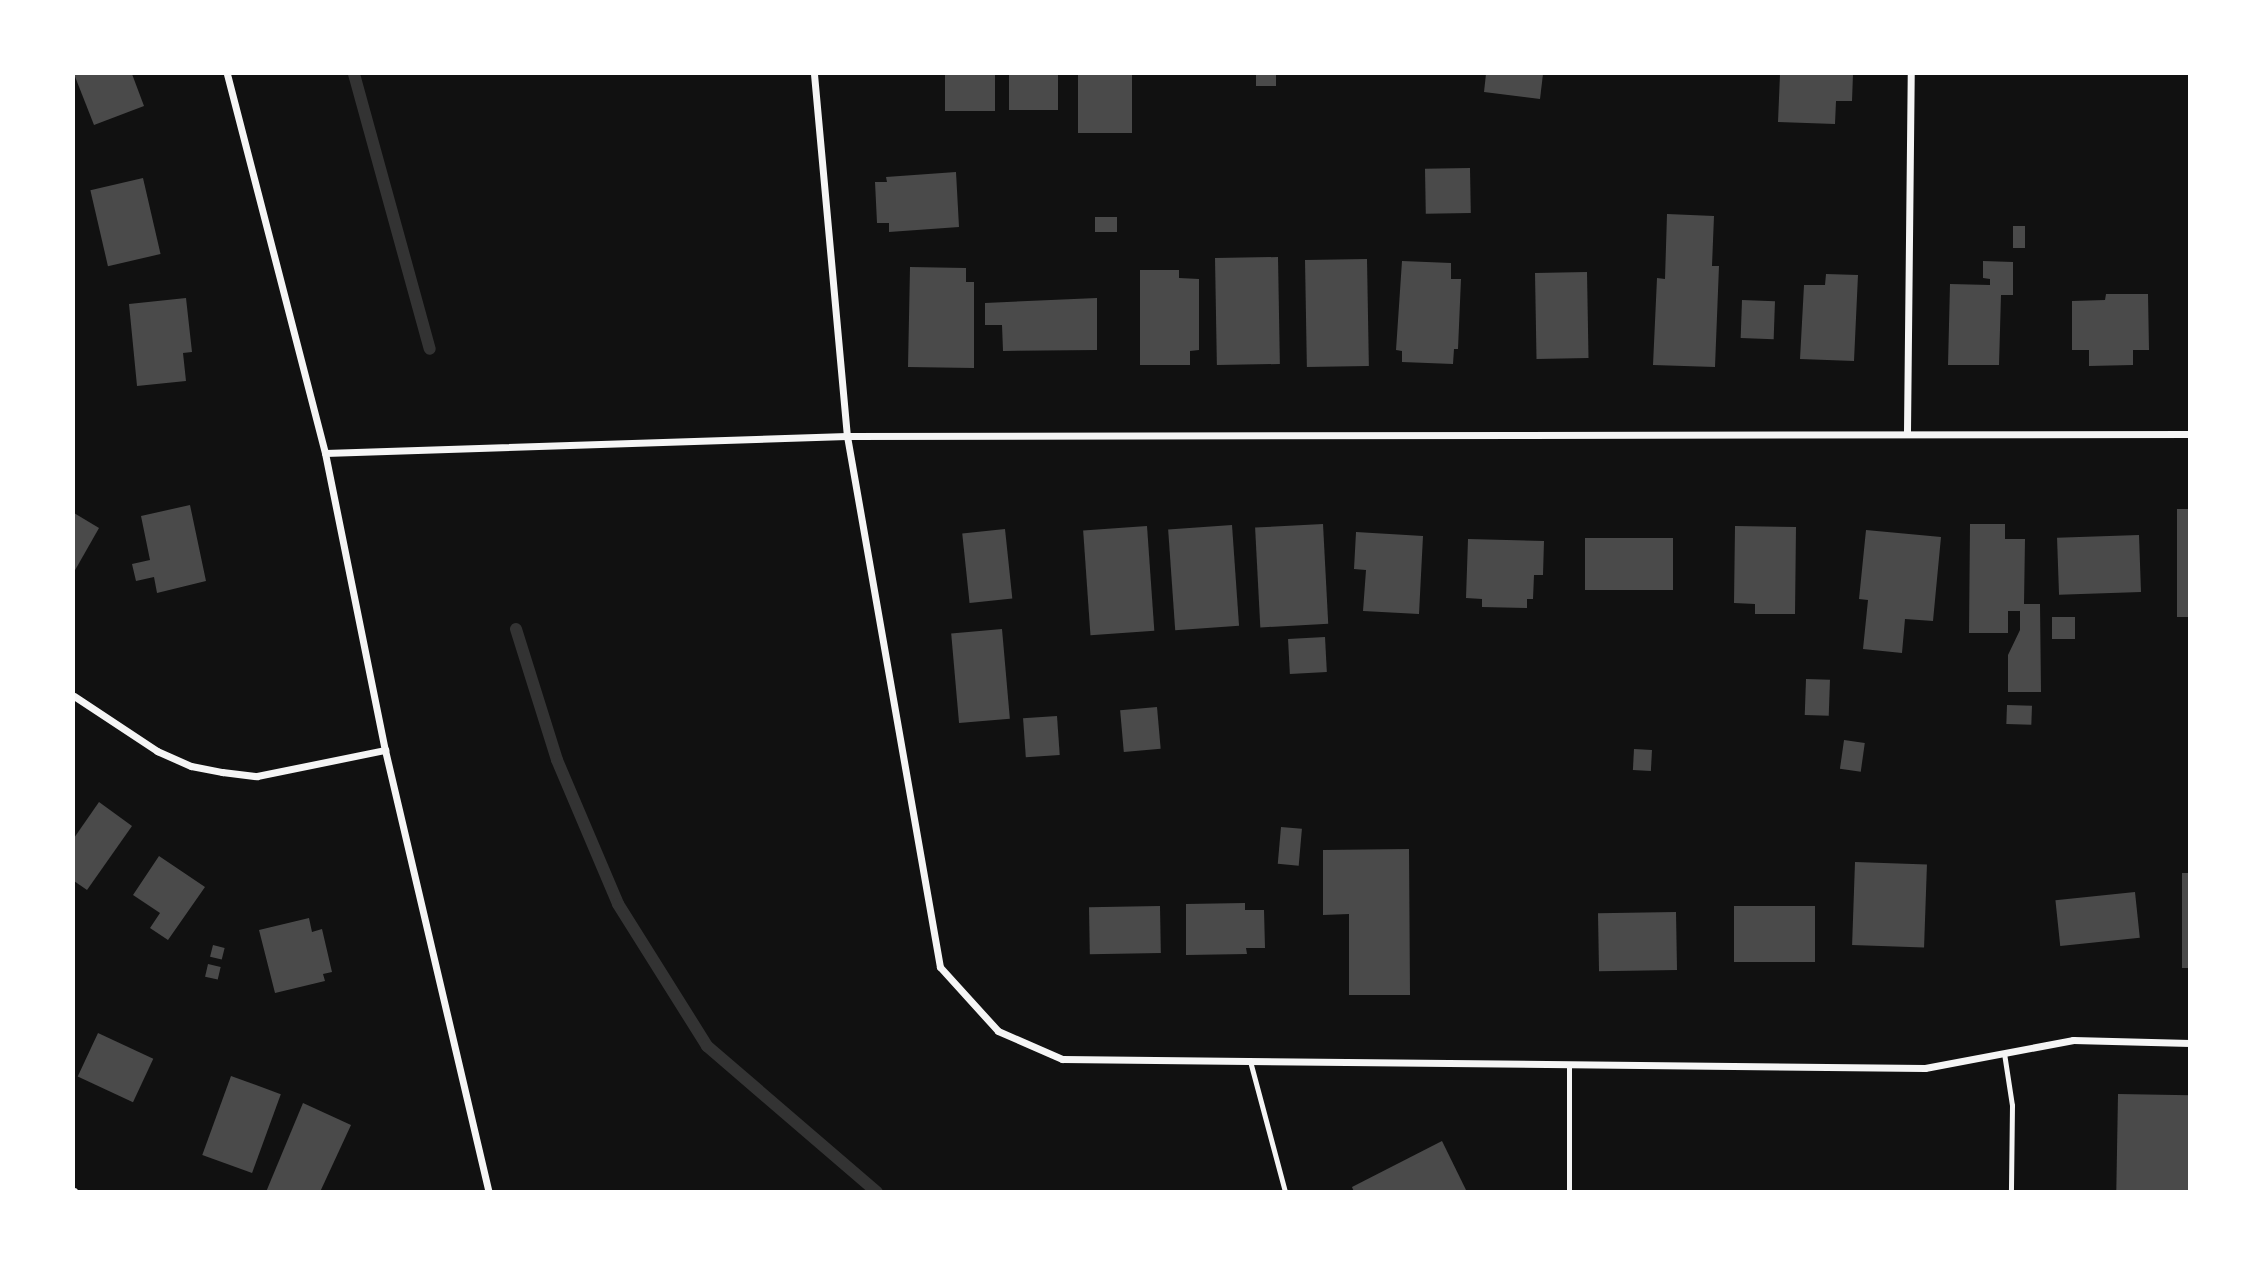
<!DOCTYPE html>
<style>
body{margin:0}
#map{position:relative;width:2263px;height:1265px;overflow:hidden;background:#111;font-family:"Roboto Serif",serif}
div>[style]{position:absolute}
[style*='--x']{left:calc(var(--x)*1px);top:calc(var(--y)*1px);width:calc(var(--w)*1px);rotate:calc(var(--a)*1deg)}
.stream>*{height:12px;margin:-6px;padding:0 6px;transform-origin:6px;border-radius:6px;background:#333}
.building>*{inset:0;background:#4a4a4a;transform-origin:0 0}
.service>*{height:5px;margin:-2.5px;padding:0 2.5px;transform-origin:2.5px;border-radius:2.5px;background:#f5f5f5}
.minor>*{height:7px;margin:-3.5px;padding:0 3.5px;transform-origin:3.5px;border-radius:3.5px;background:#f5f5f5}
span{translate:-50% -50%;white-space:nowrap;text-align:center;line-height:1.15;-webkit-text-stroke:6px #fff;paint-order:stroke}
.frame{position:absolute;inset:0;border:75px solid #fff;pointer-events:none}
</style>
<div id="map">
<div class="stream">
<div style="--x:354;--y:74;--w:285;--a:74.6"></div>
<div style="--x:516;--y:629;--w:137;--a:72.6"></div>
<div style="--x:557;--y:760;--w:156;--a:67"></div>
<div style="--x:618;--y:904;--w:168;--a:57.9"></div>
<div style="--x:707;--y:1046;--w:224;--a:40.7"></div>
</div>
<div class="building">
<div style="clip-path:polygon(74px 74px,132px 74px,144px 106px,94px 125px)"></div>
<div style="left:945px;top:74px;width:50px;height:37px"></div>
<div style="left:1009px;top:74px;width:49px;height:36px"></div>
<div style="left:1078px;top:74px;width:54px;height:59px"></div>
<div style="left:1256px;top:74px;width:20px;height:12px"></div>
<div style="clip-path:polygon(1486px 74px,1543px 74px,1540px 99px,1484px 92px)"></div>
<div style="clip-path:polygon(1780px 74px,1853px 74px,1852px 101px,1836px 101px,1835px 124px,1778px 122px)"></div>
<div style="left:1470px;top:168px;width:45px;height:45px;rotate:89deg"></div>
<div style="clip-path:polygon(956px 172px,959px 227px,889px 232px,889px 223px,877px 223px,875px 182px,887px 182px,886px 177px)"></div>
<div style="left:143px;top:178px;width:78px;height:54px;rotate:77deg"></div>
<div style="clip-path:polygon(1667px 214px,1714px 216px,1712px 266px,1719px 266px,1715px 367px,1653px 365px,1657px 278px,1665px 279px)"></div>
<div style="left:1095px;top:217px;width:22px;height:15px"></div>
<div style="left:2013px;top:226px;width:12px;height:22px"></div>
<div style="left:1278px;top:257px;width:107px;height:63px;rotate:89deg"></div>
<div style="left:1367px;top:259px;width:107px;height:62px;rotate:89deg"></div>
<div style="clip-path:polygon(1402px 261px,1451px 263px,1451px 279px,1461px 279px,1458px 349px,1454px 349px,1453px 364px,1402px 362px,1402px 351px,1396px 350px)"></div>
<div style="clip-path:polygon(1983px 261px,2013px 262px,2013px 295px,2001px 295px,1999px 365px,1948px 365px,1950px 284px,1990px 285px,1990px 279px,1983px 278px)"></div>
<div style="clip-path:polygon(910px 267px,966px 268px,966px 282px,974px 282px,974px 368px,908px 367px)"></div>
<div style="clip-path:polygon(1140px 270px,1179px 270px,1179px 278px,1199px 279px,1199px 350px,1190px 351px,1190px 365px,1140px 365px)"></div>
<div style="left:1587px;top:272px;width:86px;height:52px;rotate:89deg"></div>
<div style="clip-path:polygon(1826px 274px,1858px 275px,1854px 361px,1800px 359px,1804px 285px,1825px 285px)"></div>
<div style="clip-path:polygon(2106px 294px,2148px 294px,2149px 350px,2133px 350px,2133px 365px,2089px 366px,2089px 350px,2072px 350px,2072px 301px,2105px 300px)"></div>
<div style="clip-path:polygon(186px 298px,192px 352px,183px 353px,186px 381px,137px 386px,129px 304px)"></div>
<div style="clip-path:polygon(1097px 298px,1097px 350px,1003px 351px,1002px 325px,985px 325px,985px 303px)"></div>
<div style="left:1742px;top:300px;width:33px;height:38px;rotate:2deg"></div>
<div style="clip-path:polygon(190px 505px,206px 581px,157px 593px,154px 577px,136px 581px,132px 564px,150px 560px,141px 516px)"></div>
<div style="left:2177px;top:509px;width:13px;height:108px"></div>
<div style="clip-path:polygon(74px 513px,99px 528px,74px 572px)"></div>
<div style="left:1323px;top:524px;width:100px;height:68px;rotate:87deg"></div>
<div style="clip-path:polygon(1970px 524px,2005px 524px,2005px 539px,2025px 539px,2024px 604px,2040px 604px,2041px 692px,2008px 692px,2008px 655px,2020px 630px,2020px 611px,2008px 611px,2008px 633px,1969px 633px)"></div>
<div style="left:1232px;top:525px;width:101px;height:64px;rotate:86deg"></div>
<div style="left:1147px;top:526px;width:105px;height:64px;rotate:86deg"></div>
<div style="clip-path:polygon(1735px 526px,1796px 527px,1795px 614px,1755px 614px,1755px 604px,1734px 603px)"></div>
<div style="left:1005px;top:529px;width:70px;height:43px;rotate:84deg"></div>
<div style="clip-path:polygon(1866px 530px,1941px 537px,1933px 621px,1905px 619px,1902px 653px,1863px 649px,1868px 600px,1859px 599px)"></div>
<div style="clip-path:polygon(1356px 532px,1423px 536px,1419px 614px,1363px 611px,1366px 570px,1354px 569px)"></div>
<div style="left:2139px;top:535px;width:57px;height:82px;rotate:88deg"></div>
<div style="left:1585px;top:538px;width:88px;height:52px"></div>
<div style="clip-path:polygon(1468px 539px,1544px 541px,1543px 575px,1534px 575px,1533px 599px,1527px 599px,1527px 608px,1482px 607px,1482px 599px,1466px 598px)"></div>
<div style="left:2052px;top:617px;width:23px;height:22px"></div>
<div style="left:1002px;top:629px;width:90px;height:51px;rotate:85deg"></div>
<div style="left:1325px;top:637px;width:35px;height:37px;rotate:87deg"></div>
<div style="left:1806px;top:679px;width:24px;height:36px;rotate:2deg"></div>
<div style="left:2007px;top:705px;width:25px;height:19px;rotate:2deg"></div>
<div style="left:1157px;top:707px;width:42px;height:37px;rotate:85deg"></div>
<div style="left:1057px;top:716px;width:39px;height:34px;rotate:86deg"></div>
<div style="left:1844px;top:740px;width:21px;height:29px;rotate:8deg"></div>
<div style="left:1634px;top:749px;width:18px;height:21px;rotate:3deg"></div>
<div style="clip-path:polygon(99px 802px,132px 826px,87px 890px,74px 881px,74px 838px)"></div>
<div style="left:1281px;top:827px;width:21px;height:37px;rotate:5deg"></div>
<div style="clip-path:polygon(1409px 849px,1410px 995px,1349px 995px,1349px 914px,1323px 915px,1323px 850px)"></div>
<div style="clip-path:polygon(159px 856px,205px 887px,168px 940px,150px 928px,160px 913px,133px 895px)"></div>
<div style="left:1855px;top:862px;width:72px;height:83px;rotate:2deg"></div>
<div style="left:2182px;top:873px;width:8px;height:95px"></div>
<div style="left:2135px;top:892px;width:46px;height:80px;rotate:84deg"></div>
<div style="clip-path:polygon(1245px 903px,1245px 910px,1264px 910px,1265px 948px,1246px 948px,1247px 954px,1186px 955px,1186px 904px)"></div>
<div style="left:1160px;top:906px;width:47px;height:71px;rotate:89deg"></div>
<div style="left:1734px;top:906px;width:81px;height:56px"></div>
<div style="left:1676px;top:912px;width:58px;height:78px;rotate:89deg"></div>
<div style="clip-path:polygon(309px 918px,312px 932px,322px 929px,332px 972px,323px 974px,325px 981px,275px 993px,259px 930px)"></div>
<div style="left:213px;top:945px;width:12px;height:12px;rotate:14deg"></div>
<div style="left:208px;top:964px;width:13px;height:13px;rotate:13deg"></div>
<div style="left:98px;top:1033px;width:61px;height:48px;rotate:25deg"></div>
<div style="left:231px;top:1076px;width:53px;height:84px;rotate:20deg"></div>
<div style="left:2118px;top:1094px;width:72px;height:98px;rotate:1deg"></div>
<div style="clip-path:polygon(303px 1103px,351px 1125px,320px 1192px,266px 1192px)"></div>
<div style="clip-path:polygon(1442px 1141px,1467px 1192px,1354px 1192px,1352px 1187px)"></div>
</div>
<div class="service">
<div style="--x:2004;--y:1053;--w:53;--a:81.3"></div>
<div style="--x:2012;--y:1105;--w:87;--a:90.7"></div>
<div style="--x:1250;--y:1061;--w:136;--a:75"></div>
<div style="--x:1569;--y:1192;--w:128;--a:-90"></div>
</div>
<div class="minor">
<div style="--x:227;--y:74;--w:391;--a:75.5"></div>
<div style="--x:325;--y:453;--w:303;--a:78.6"></div>
<div style="--x:385;--y:750;--w:454;--a:76.8"></div>
<div style="--x:814;--y:74;--w:364;--a:84.8"></div>
<div style="--x:847;--y:436;--w:539;--a:80.07"></div>
<div style="--x:940;--y:967;--w:86;--a:47.8"></div>
<div style="--x:998;--y:1031;--w:70;--a:23.6"></div>
<div style="--x:1062;--y:1059;--w:863;--a:0.6"></div>
<div style="--x:1925;--y:1068;--w:151;--a:-10.7"></div>
<div style="--x:2073;--y:1040;--w:117;--a:1.5"></div>
<div style="--x:1907;--y:431;--w:357;--a:-89.4"></div>
<div style="--x:325;--y:453;--w:522;--a:-1.87"></div>
<div style="--x:847;--y:436;--w:1343;--a:-0.09"></div>
<div style="--x:74;--y:696;--w:100;--a:33.5"></div>
<div style="--x:157;--y:751;--w:37;--a:24"></div>
<div style="--x:191;--y:766;--w:32;--a:11"></div>
<div style="--x:222;--y:772;--w:35;--a:7"></div>
<div style="--x:257;--y:776;--w:131;--a:-11.5"></div>
<div style="--x:74;--y:1191;--w:1;--a:90"></div>
</div>
<div class="frame"></div>
</div>
